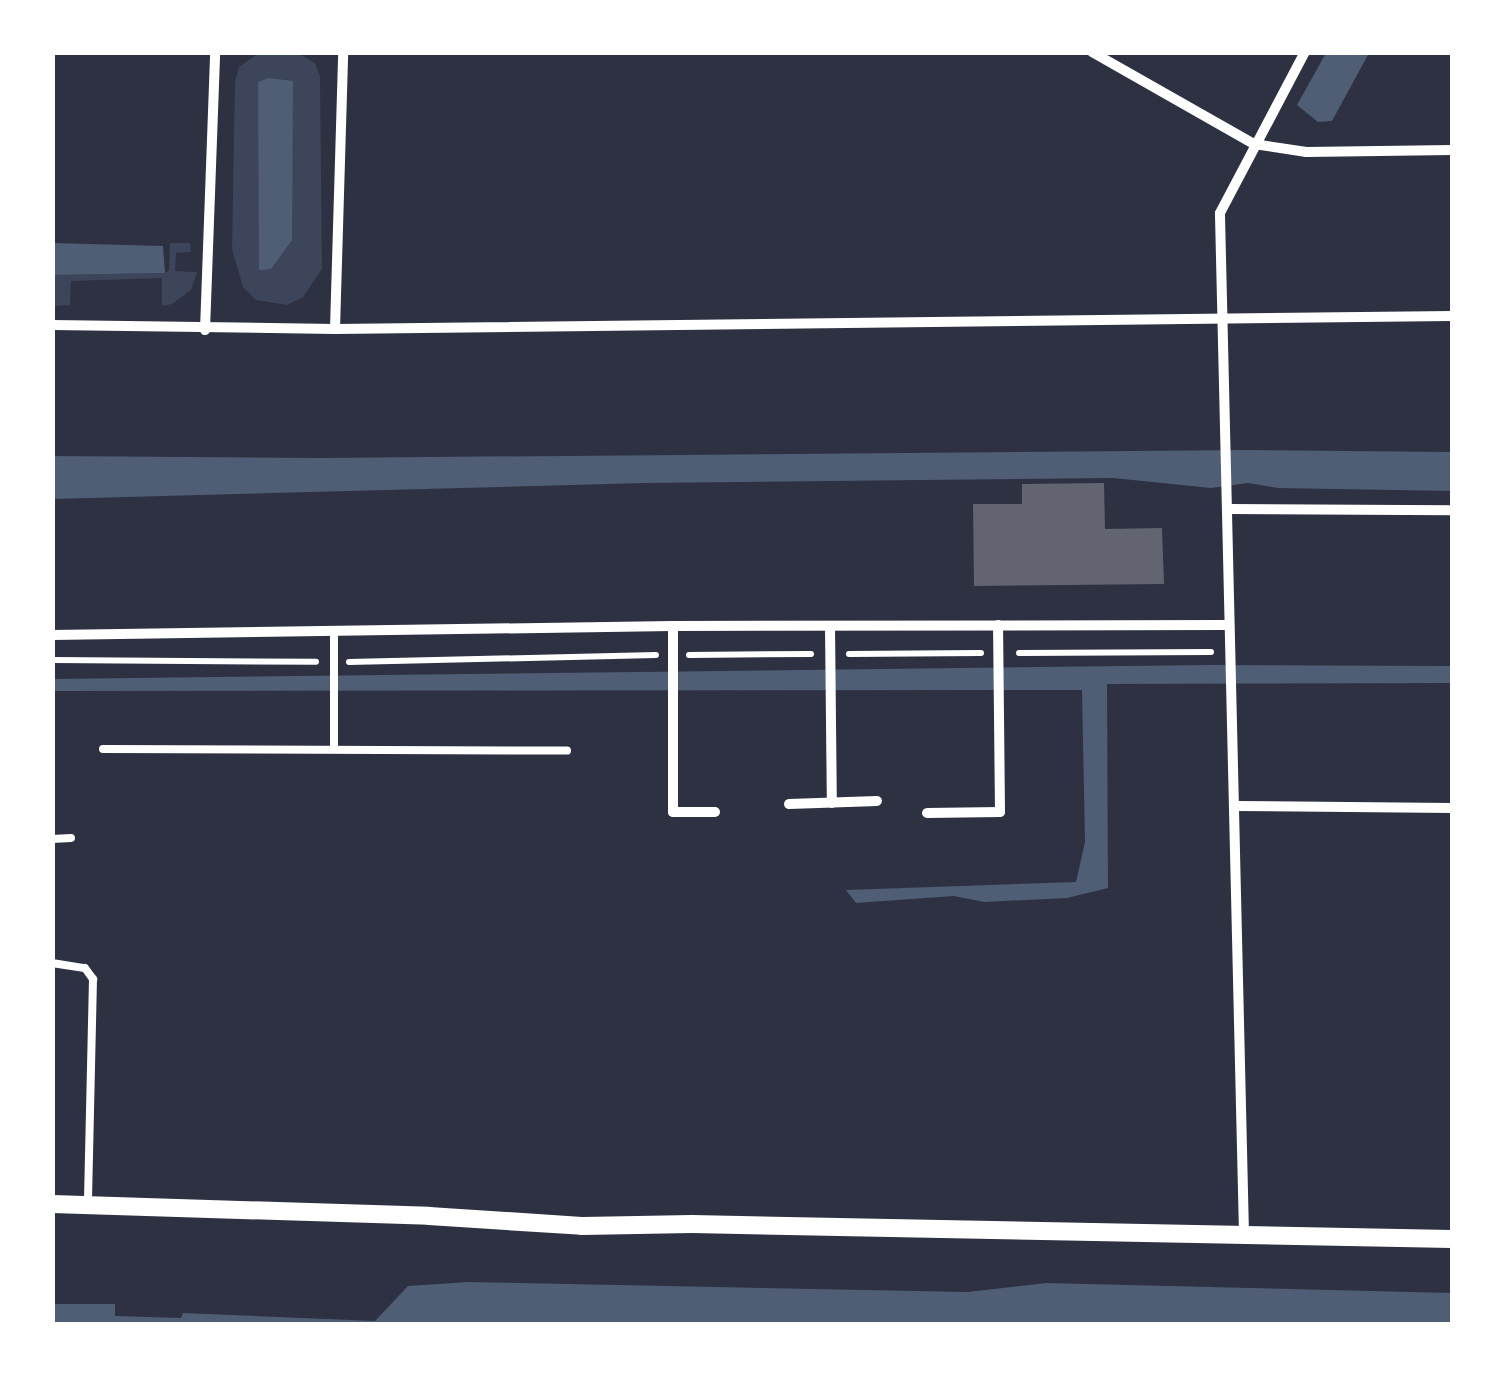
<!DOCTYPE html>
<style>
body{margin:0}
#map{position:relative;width:1505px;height:1377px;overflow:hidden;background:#2d3142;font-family:"DejaVu Sans",sans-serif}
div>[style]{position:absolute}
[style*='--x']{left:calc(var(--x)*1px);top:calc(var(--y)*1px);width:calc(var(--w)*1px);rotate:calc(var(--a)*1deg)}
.green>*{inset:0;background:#3c4559}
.water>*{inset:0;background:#4f5d75}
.building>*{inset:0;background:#626471}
.path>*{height:6px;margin:-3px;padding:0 3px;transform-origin:3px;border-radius:3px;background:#fff}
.service>*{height:8px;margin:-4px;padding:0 4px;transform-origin:4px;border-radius:4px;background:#fff}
.minor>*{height:10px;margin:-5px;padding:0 5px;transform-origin:5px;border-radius:5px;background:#fff}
.tertiary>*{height:18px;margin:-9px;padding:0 9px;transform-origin:9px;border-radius:9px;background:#fff}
span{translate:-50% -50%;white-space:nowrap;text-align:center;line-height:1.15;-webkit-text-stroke:8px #fff;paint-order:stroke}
.frame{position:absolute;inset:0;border:55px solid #fff;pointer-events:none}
</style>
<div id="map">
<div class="green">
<div style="clip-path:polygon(256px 55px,301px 55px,315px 63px,320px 76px,322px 269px,303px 297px,287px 305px,256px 300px,243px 287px,232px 249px,235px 81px,239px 67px)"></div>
<div style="clip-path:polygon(170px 243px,190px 243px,191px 252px,176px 253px,175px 271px,197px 272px,191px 290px,172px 304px,162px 306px,162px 278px,71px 281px,70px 305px,55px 306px,52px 275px,164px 273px,169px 271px)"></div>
</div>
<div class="water">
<div style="clip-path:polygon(1326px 53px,1369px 53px,1332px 121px,1318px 122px,1297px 105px)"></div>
<div style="clip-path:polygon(268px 78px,293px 81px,292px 240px,271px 269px,259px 270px,258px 82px)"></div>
<div style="clip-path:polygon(53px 243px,163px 246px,165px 273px,53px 275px)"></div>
<div style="clip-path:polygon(1247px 450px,1452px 452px,1452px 491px,1278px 488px,1248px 483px,1211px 488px,1113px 478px,644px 483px,53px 499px,52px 456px,321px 458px)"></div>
<div style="clip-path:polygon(1210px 665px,1452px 666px,1452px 683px,1107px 684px,1108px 888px,1067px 898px,984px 902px,954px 896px,856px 903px,846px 890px,1076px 882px,1085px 842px,1082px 690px,53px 691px,52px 679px)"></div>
<div style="clip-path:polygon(468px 1282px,968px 1292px,1046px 1283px,1452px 1293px,1452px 1324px,53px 1324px,53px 1304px,115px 1304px,115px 1316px,181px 1318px,183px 1313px,375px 1321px,408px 1286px)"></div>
</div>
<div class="building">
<div style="clip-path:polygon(1104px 483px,1105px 529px,1162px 528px,1164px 584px,974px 586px,973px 504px,1022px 504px,1022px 484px)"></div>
</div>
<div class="path">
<div style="--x:1019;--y:653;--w:192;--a:-0.3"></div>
<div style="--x:849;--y:654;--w:132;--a:-0.4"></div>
<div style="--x:689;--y:655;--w:122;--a:-0.5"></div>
<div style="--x:52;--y:660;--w:264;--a:0.4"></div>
<div style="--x:349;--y:662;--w:307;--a:-1.3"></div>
</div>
<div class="service">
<div style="--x:334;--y:633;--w:116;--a:90"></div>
<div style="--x:103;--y:749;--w:464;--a:0.2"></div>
<div style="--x:52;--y:839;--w:19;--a:-3"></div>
<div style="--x:52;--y:963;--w:33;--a:9"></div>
<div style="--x:85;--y:968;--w:14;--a:54"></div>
<div style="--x:93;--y:979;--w:225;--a:91.3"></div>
</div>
<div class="minor">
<div style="--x:1092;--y:52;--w:186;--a:29.6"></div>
<div style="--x:1254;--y:144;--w:53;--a:8.7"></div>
<div style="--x:1306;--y:152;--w:146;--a:-0.8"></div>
<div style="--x:52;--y:325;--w:283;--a:0.8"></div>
<div style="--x:335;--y:329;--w:1117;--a:-0.67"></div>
<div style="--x:335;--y:329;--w:277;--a:-88.3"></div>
<div style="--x:205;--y:330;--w:278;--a:-87.9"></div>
<div style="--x:1229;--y:509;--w:223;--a:0.3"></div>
<div style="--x:673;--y:626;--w:186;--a:90"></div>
<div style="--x:673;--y:812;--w:42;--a:0"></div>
<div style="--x:830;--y:626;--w:177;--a:89.4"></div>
<div style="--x:52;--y:635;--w:621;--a:-0.83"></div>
<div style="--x:673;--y:626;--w:553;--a:-0.1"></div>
<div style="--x:789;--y:804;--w:88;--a:-2"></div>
<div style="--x:1235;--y:806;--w:217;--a:0.5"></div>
<div style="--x:927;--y:813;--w:73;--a:-0.8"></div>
<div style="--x:1000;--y:812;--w:187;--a:-90.6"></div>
<div style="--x:1244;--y:1234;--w:1021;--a:-91.35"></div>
<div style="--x:1220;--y:213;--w:182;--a:-62.2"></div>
</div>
<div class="tertiary">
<div style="--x:52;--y:1204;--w:377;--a:1.8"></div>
<div style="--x:429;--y:1216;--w:153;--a:3.7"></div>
<div style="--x:582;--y:1226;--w:110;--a:-1"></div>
<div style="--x:692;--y:1224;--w:760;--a:1.13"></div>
</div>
<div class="frame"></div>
</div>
